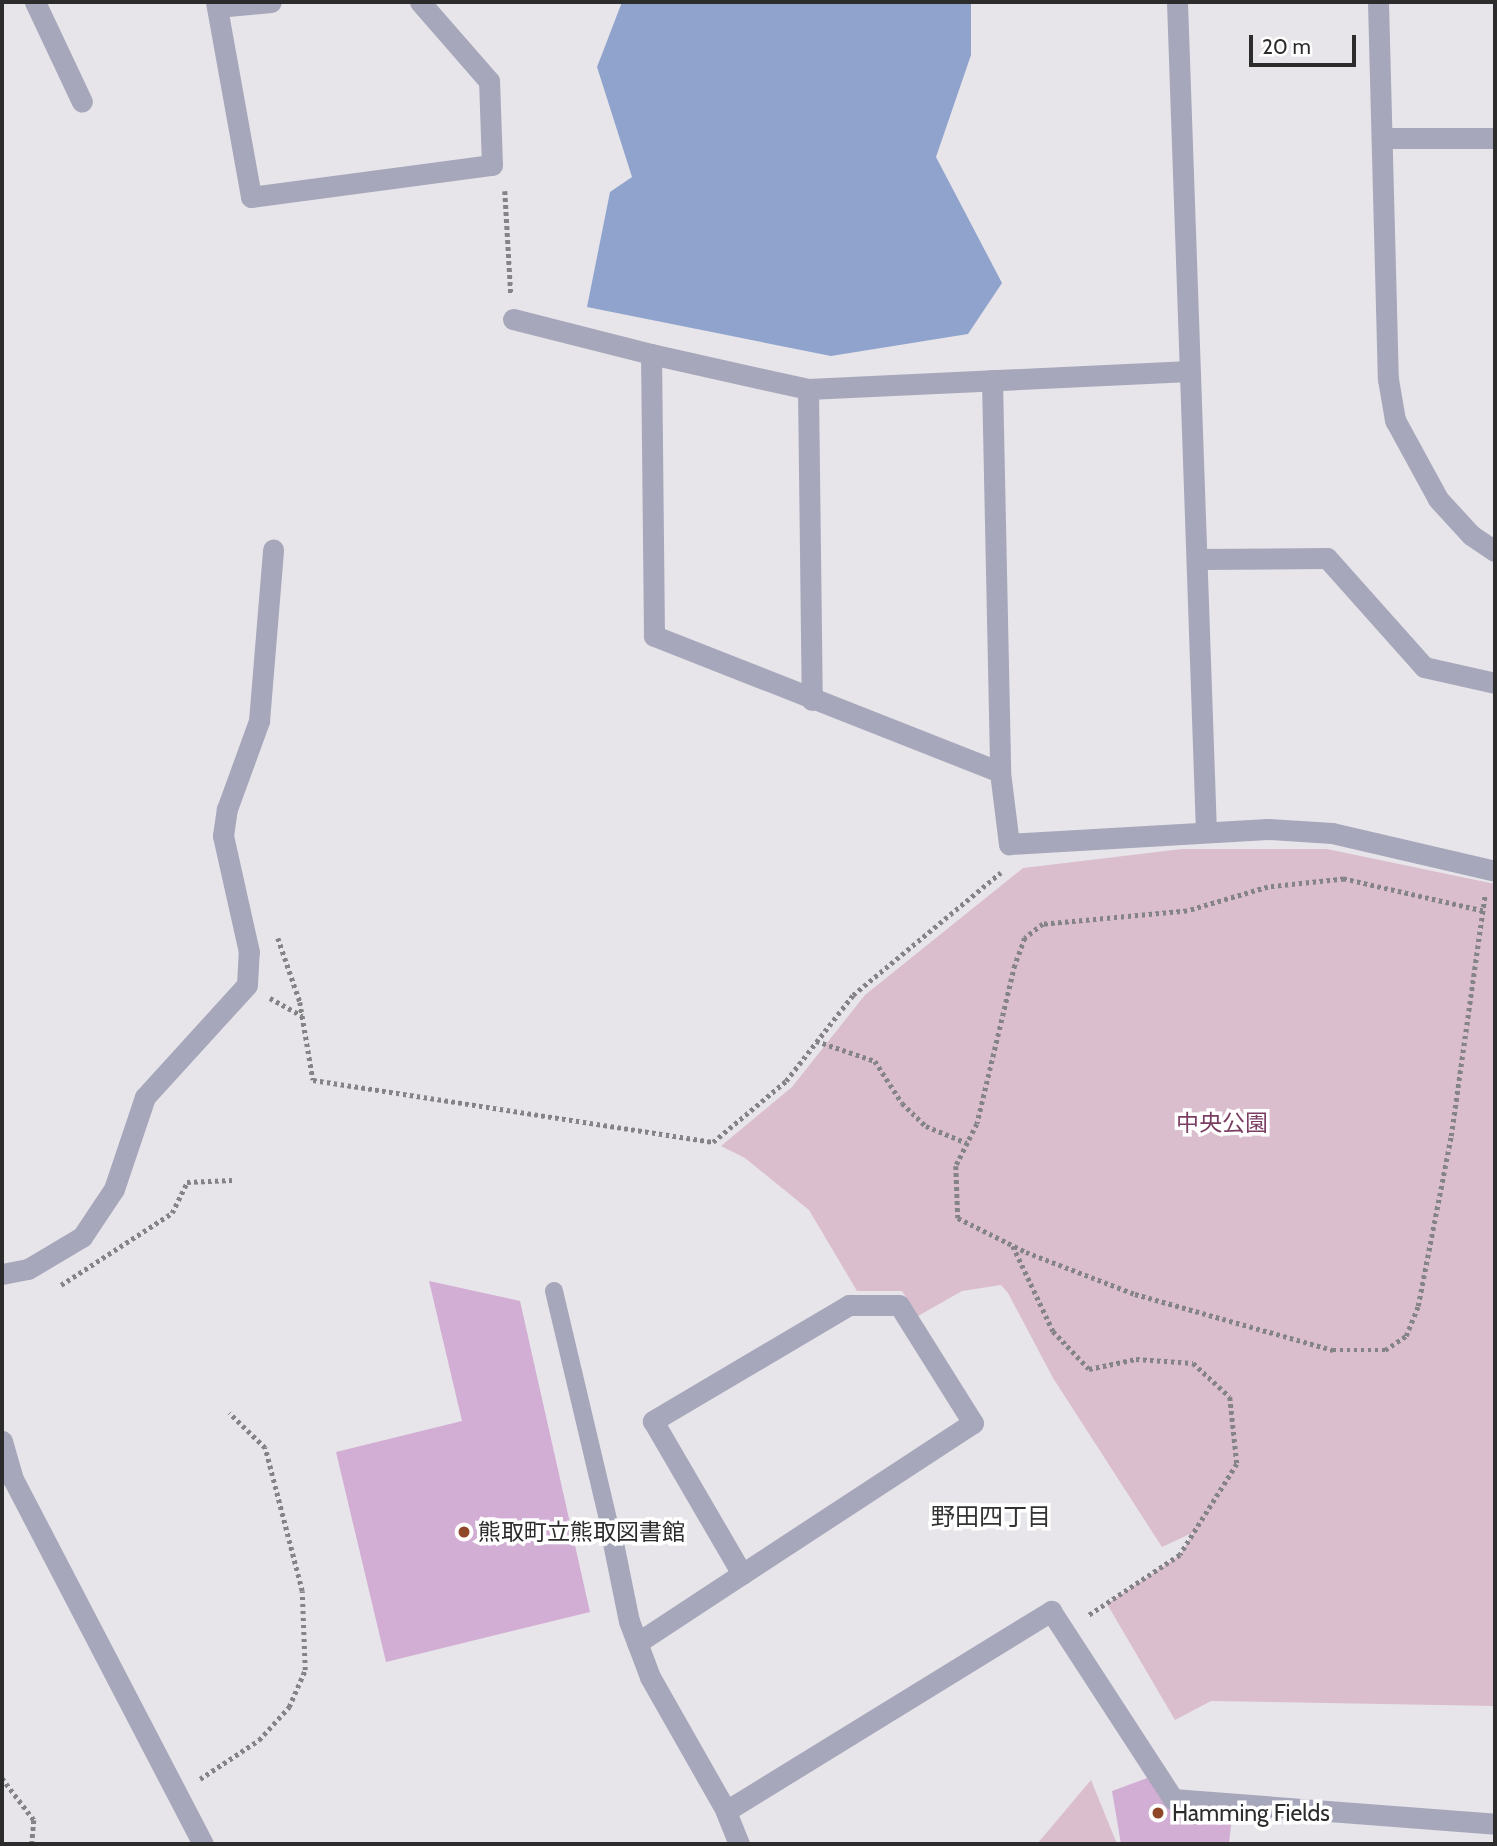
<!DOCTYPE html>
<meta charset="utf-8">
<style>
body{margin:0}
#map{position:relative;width:1497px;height:1846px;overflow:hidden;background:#e7e5e9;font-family:Cabin,"Noto Sans JP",sans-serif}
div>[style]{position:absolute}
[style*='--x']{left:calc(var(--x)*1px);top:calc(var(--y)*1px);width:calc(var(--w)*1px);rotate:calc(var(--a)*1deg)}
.green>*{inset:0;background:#dbbecd}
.water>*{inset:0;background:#90a3cd}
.building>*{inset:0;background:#d2aed4}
.path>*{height:4.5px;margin-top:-2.25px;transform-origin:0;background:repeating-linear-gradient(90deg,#848386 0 3.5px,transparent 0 7px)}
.service>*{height:18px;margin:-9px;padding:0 9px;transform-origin:9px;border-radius:9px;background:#a7a7bc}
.minor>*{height:21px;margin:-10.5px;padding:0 10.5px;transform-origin:10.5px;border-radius:10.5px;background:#a7a7bc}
.tertiary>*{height:21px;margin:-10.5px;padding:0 10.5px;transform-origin:10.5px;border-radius:10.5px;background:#a7a7bc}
.dots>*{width:19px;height:19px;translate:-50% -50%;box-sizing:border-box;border:4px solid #fff;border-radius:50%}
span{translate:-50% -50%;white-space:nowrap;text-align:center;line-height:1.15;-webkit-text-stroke:7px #fff;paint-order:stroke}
.park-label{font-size:23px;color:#7a3e62}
.poi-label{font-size:23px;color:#2c2c2d}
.left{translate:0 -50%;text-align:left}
.neighbourhood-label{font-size:24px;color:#333235}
.frame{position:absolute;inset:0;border:4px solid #2c2c2d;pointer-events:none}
.scale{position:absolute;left:1249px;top:35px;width:107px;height:32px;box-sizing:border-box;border:4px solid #2c2c2d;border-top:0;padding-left:9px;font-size:21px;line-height:24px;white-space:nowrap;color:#2c2c2d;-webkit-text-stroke:5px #fff;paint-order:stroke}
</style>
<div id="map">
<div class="green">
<div style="clip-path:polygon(1182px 849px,1327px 849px,1495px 884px,1495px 1706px,1211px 1701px,1175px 1720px,1107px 1604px,1180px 1555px,1194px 1532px,1162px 1547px,1053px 1378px,1008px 1293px,1001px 1285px,962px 1291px,918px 1316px,902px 1291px,857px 1291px,809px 1210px,745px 1158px,721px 1146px,792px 1087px,865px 995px,1023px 868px)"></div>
<div style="clip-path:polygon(1091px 1780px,1117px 1844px,1037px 1844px)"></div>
</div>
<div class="water">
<div style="clip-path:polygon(622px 2px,971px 2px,971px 55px,936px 157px,1002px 283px,968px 334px,831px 356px,587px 307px,610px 192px,632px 177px,597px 67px)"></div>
</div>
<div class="building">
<div style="clip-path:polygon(429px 1281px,520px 1301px,590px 1612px,386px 1662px,336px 1452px,462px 1421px)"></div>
<div style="clip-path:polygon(1150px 1777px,1171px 1810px,1232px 1816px,1229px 1844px,1121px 1844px,1112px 1791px)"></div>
</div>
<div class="path">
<div style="--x:505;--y:191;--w:103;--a:86.7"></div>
<div style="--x:1483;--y:911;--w:143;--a:-167"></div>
<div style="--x:1344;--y:879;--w:76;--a:174"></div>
<div style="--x:1268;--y:887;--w:84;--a:163.5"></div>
<div style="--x:1187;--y:911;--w:145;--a:174.8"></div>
<div style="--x:1043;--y:924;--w:23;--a:142"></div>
<div style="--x:1025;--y:938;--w:29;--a:110"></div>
<div style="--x:1015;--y:965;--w:163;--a:103.4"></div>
<div style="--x:977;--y:1124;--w:47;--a:116.6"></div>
<div style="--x:956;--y:1166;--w:52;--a:87.8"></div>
<div style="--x:958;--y:1218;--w:76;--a:26.6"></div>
<div style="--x:1026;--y:1252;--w:117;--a:21.1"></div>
<div style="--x:1135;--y:1294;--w:206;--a:15.8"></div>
<div style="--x:1333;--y:1350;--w:52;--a:0"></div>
<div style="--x:1385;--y:1350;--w:25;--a:-34"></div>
<div style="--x:1406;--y:1336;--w:32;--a:-68"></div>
<div style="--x:1418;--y:1306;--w:173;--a:-79"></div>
<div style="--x:1451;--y:1136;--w:243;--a:-82"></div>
<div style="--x:278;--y:938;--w:68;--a:71"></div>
<div style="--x:300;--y:1002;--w:79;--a:80.5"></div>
<div style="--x:313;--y:1080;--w:405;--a:8.8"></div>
<div style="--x:713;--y:1142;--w:95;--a:-39.9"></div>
<div style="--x:786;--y:1081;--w:109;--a:-52.1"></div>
<div style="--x:853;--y:995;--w:192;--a:-39.7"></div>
<div style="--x:270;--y:998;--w:37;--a:29"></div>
<div style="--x:816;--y:1041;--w:62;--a:18.7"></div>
<div style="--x:875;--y:1061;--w:50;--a:57.3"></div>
<div style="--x:902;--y:1103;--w:33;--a:44"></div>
<div style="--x:926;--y:1126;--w:44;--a:22.5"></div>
<div style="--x:1013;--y:1246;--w:94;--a:64.8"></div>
<div style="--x:1053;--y:1331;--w:52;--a:46.5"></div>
<div style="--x:1089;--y:1369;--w:48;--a:-12"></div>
<div style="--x:1136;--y:1359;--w:57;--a:4"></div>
<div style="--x:1193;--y:1363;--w:50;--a:42.6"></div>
<div style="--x:1230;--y:1397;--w:67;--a:84"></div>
<div style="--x:1237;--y:1464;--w:107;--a:122.1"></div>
<div style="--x:1180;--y:1555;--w:110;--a:146.5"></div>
<div style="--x:61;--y:1285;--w:132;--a:-33"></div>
<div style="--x:172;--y:1213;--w:34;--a:-64"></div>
<div style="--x:187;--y:1182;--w:45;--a:-2.5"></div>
<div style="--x:2;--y:1778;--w:53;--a:52.7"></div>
<div style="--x:34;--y:1820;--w:24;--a:95"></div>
<div style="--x:200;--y:1779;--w:71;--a:-33.5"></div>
<div style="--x:259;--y:1740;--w:45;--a:-47.7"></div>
<div style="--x:289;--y:1707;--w:40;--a:-66.6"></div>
<div style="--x:305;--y:1670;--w:79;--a:-92.2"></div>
<div style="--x:302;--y:1591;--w:148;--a:-104.5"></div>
<div style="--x:265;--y:1448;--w:50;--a:-135.8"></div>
</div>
<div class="service">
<div style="--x:554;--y:1291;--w:244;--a:76.7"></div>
</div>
<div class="minor">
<div style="--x:35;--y:2;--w:110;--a:64.8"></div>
<div style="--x:216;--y:2;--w:198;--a:79.8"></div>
<div style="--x:251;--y:197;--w:243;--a:-7.6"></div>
<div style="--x:492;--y:165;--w:84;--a:-92"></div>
<div style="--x:489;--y:81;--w:105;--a:-131.1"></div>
<div style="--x:1177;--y:2;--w:830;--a:88"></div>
<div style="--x:217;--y:7;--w:54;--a:-5.3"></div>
<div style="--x:1384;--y:138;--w:111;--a:0"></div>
<div style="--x:513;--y:319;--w:142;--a:14.2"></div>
<div style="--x:992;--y:380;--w:392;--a:88.8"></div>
<div style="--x:1000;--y:772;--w:73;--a:82.9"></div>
<div style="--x:1009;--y:844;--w:259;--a:-3.3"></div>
<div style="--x:1268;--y:829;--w:64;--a:3.6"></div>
<div style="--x:1332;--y:833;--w:167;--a:13.1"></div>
<div style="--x:808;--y:389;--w:311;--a:89.3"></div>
<div style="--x:1200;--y:559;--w:127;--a:-0.5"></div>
<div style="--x:1327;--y:558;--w:146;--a:48.3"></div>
<div style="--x:1424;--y:667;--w:73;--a:12.7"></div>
<div style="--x:1000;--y:772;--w:372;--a:-158.5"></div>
<div style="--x:654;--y:636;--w:282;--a:-90.6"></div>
<div style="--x:651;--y:354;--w:161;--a:12.6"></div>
<div style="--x:808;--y:389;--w:382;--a:-2.7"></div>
<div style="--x:2;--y:1274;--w:26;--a:-11"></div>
<div style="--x:28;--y:1269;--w:63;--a:-30.7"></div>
<div style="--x:82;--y:1237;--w:58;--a:-56.3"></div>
<div style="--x:114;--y:1189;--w:97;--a:-71.4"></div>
<div style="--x:145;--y:1097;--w:151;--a:-47.7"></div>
<div style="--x:247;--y:985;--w:33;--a:-87"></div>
<div style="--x:249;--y:952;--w:119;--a:-102.6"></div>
<div style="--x:223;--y:836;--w:27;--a:-82"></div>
<div style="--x:227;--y:809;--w:94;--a:-70"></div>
<div style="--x:259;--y:721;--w:172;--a:-85.3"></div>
<div style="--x:610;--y:1528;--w:95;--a:78.5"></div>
<div style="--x:629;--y:1621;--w:60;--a:69.4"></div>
<div style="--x:650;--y:1677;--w:154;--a:60.4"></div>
<div style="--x:637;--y:1643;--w:126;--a:-33.3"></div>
<div style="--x:742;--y:1574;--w:276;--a:-33.2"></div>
<div style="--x:973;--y:1423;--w:139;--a:-122.1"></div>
<div style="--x:899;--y:1305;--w:50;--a:180"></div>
<div style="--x:849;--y:1305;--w:228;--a:149.4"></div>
<div style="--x:653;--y:1421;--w:177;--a:59.8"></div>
<div style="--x:739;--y:1844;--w:35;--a:-112"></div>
<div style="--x:726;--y:1811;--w:382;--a:-31.6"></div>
<div style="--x:1051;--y:1611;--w:224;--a:57"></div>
<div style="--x:1173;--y:1799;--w:323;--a:4.4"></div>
</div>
<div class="tertiary">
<div style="--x:1378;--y:2;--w:377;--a:88.5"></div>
<div style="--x:1388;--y:379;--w:42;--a:80.3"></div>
<div style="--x:1395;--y:420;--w:90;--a:61.4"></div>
<div style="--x:1438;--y:499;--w:49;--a:47.5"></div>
<div style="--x:1471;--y:535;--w:29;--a:34"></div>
<div style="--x:2;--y:1441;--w:40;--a:74"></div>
<div style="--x:13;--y:1479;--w:411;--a:62.5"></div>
</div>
<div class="dots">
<div style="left:464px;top:1532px;background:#904727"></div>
<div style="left:1158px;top:1813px;background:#904727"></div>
</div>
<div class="park-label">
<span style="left:1222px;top:1123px">中央公園</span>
</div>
<div class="poi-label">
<span class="left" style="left:478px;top:1532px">熊取町立熊取図書館</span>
<span class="left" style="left:1172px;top:1813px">Hamming Fields</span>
</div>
<div class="neighbourhood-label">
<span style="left:991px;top:1517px">野田四丁目</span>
</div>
<div class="frame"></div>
<div class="scale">20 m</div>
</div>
